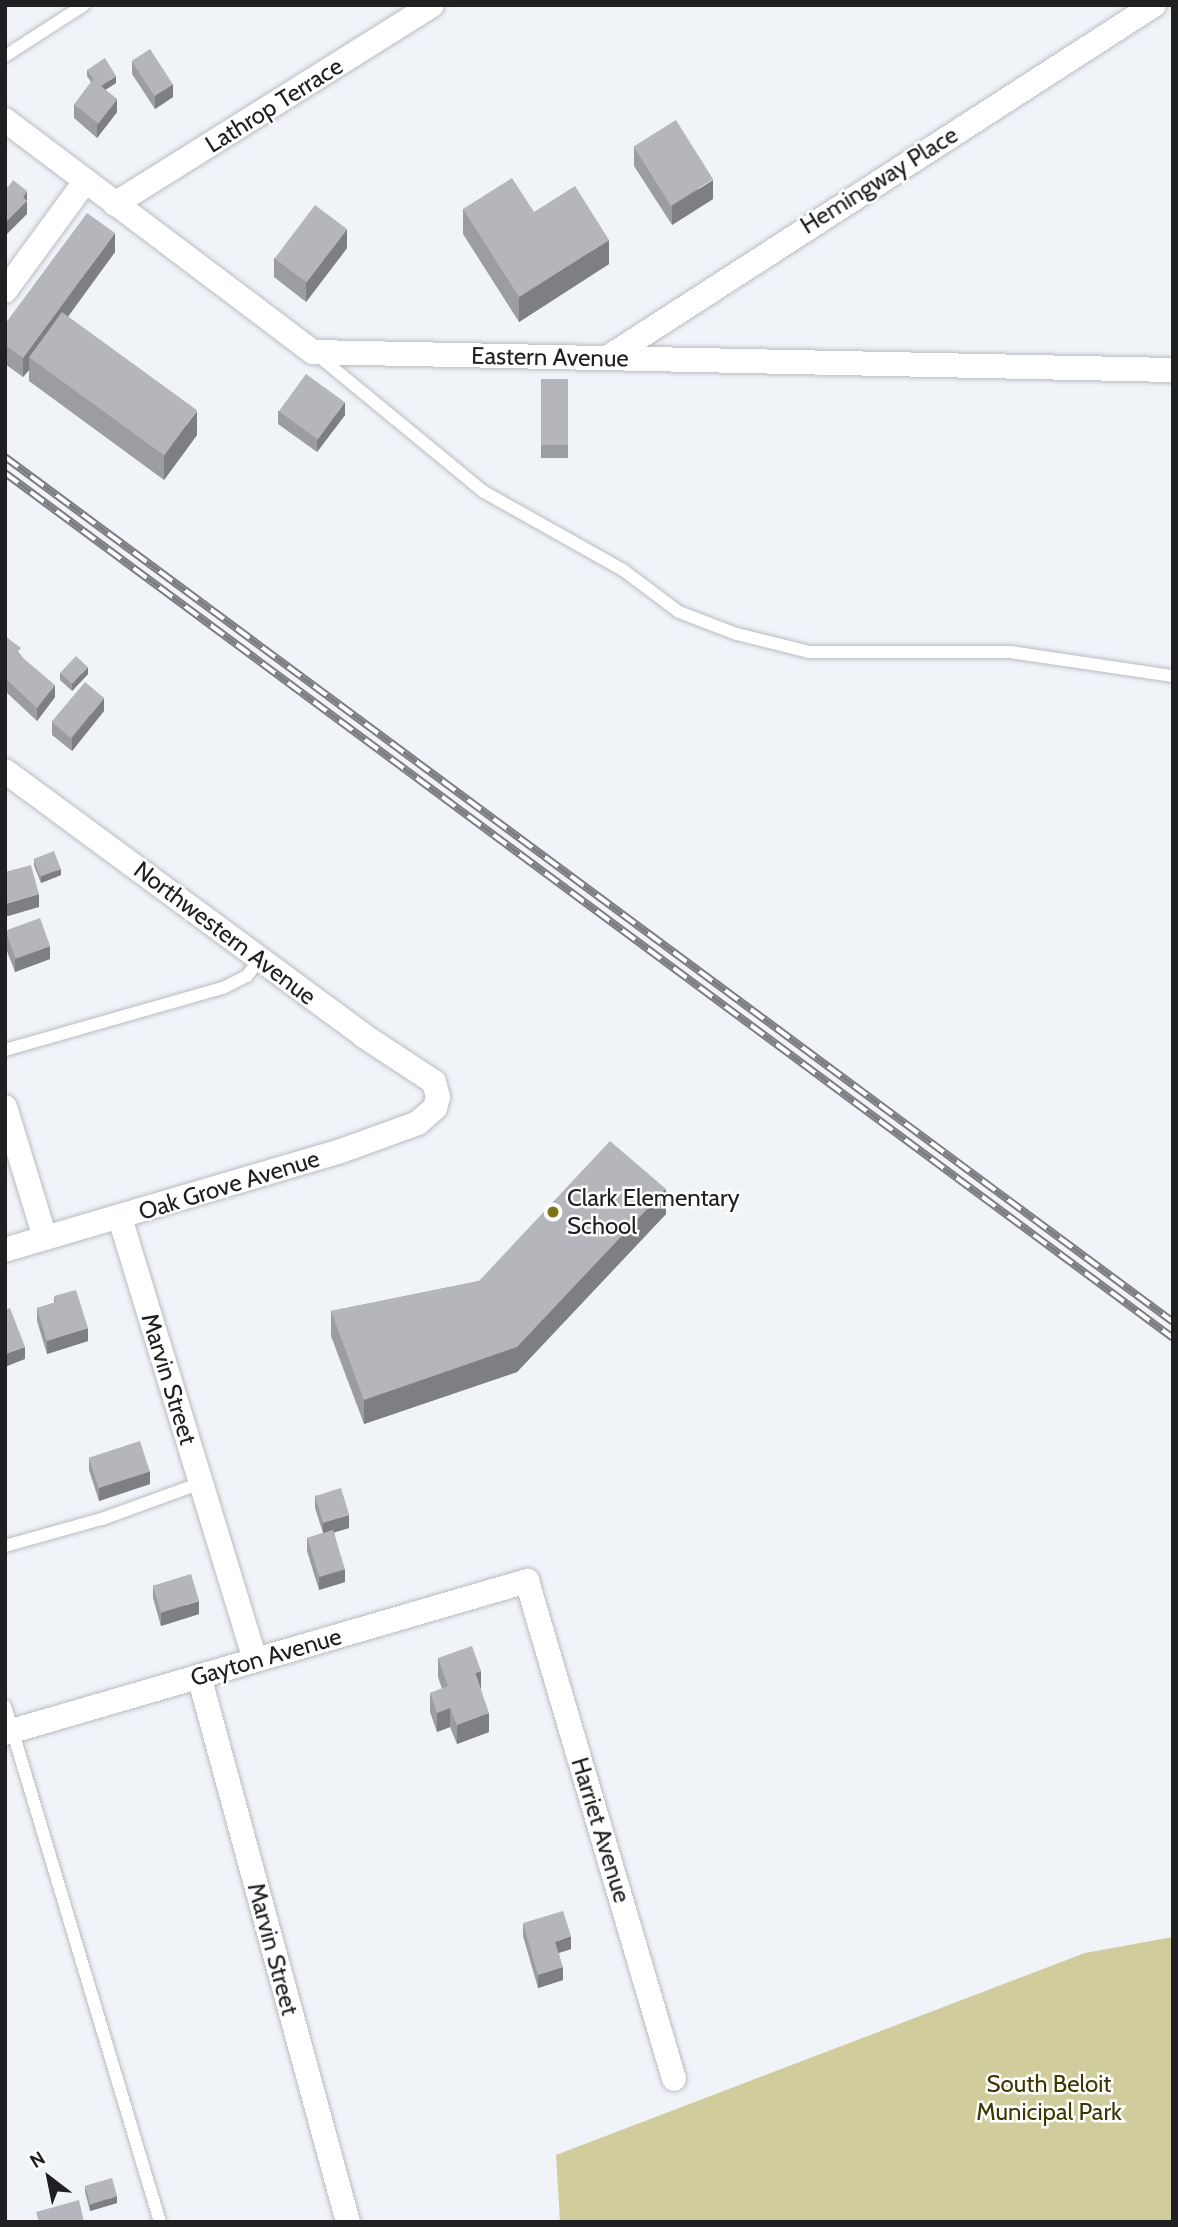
<!DOCTYPE html>
<style>
body{margin:0}
#map{position:relative;width:1178px;height:2227px;overflow:hidden;background:#f0f3f8;font-family:Cabin,sans-serif}
div>[style]{position:absolute}
[style*='--x']{left:calc(var(--x)*1px);top:calc(var(--y)*1px);width:calc(var(--w)*1px);rotate:calc(var(--a)*1deg)}
.green>*{inset:0;background:#d1cc9c}
.roads{filter:drop-shadow(0 0 2px #b9bcc1) drop-shadow(0 0 2px #b9bcc1)}
.lane>*{height:12px;margin:-6px;padding:0 6px;transform-origin:6px;border-radius:6px;background:#fff}
.street>*{height:24px;margin:-12px;padding:0 12px;transform-origin:12px;border-radius:12px;background:#fff}
.rail>*{height:8px;margin-top:-4px;transform-origin:0;background:repeating-linear-gradient(90deg,#fff 0 16px,#7d7e82 0 32px);box-sizing:border-box;border-block:2px solid #7d7e82}
.wall>*{inset:0;background:#9b9da1;transform-origin:0 0}
.shaded-wall>*{inset:0;background:#7e7f83}
.building>*{inset:0;background:#b4b6bb;transform-origin:0 0}
.dots>*{width:19px;height:19px;translate:-50% -50%;box-sizing:border-box;border:4px solid #fff;border-radius:50%}
span{translate:-50% -50%;white-space:nowrap;text-align:center;line-height:1.15;-webkit-text-stroke:5px #fff;paint-order:stroke}
.street-label{font-size:24px;color:#202023}
.poi-label{font-size:24px;color:#202023}
.left{translate:0 -50%;text-align:left}
.park-label{font-size:24px;color:#3e3700}
.frame{position:absolute;inset:0;border:7px solid #202023;pointer-events:none}
.north{position:absolute;left:14px;top:2143px;width:70px;height:70px;-webkit-text-stroke:5px #fff;paint-order:stroke;rotate:328deg;font-size:19px;font-weight:700;line-height:28px;text-align:center;color:#202023}
.north::after{content:'';display:block;margin:auto;width:24px;height:32px;background:#202023;clip-path:polygon(50% 0,100% 100%,50% 72%,0 100%)}
</style>
<div id="map">
<div class="green">
<div style="clip-path:polygon(1173px 1937px,1173px 2222px,560px 2222px,556px 2155px,1085px 1953px)"></div>
</div>
<div class="roads">
<div class="lane">
<div style="--x:5;--y:56;--w:94;--a:-32.8"></div>
<div style="--x:316;--y:354;--w:217;--a:39.4"></div>
<div style="--x:484;--y:492;--w:159;--a:29.3"></div>
<div style="--x:623;--y:570;--w:70;--a:36.9"></div>
<div style="--x:679;--y:612;--w:62;--a:20.8"></div>
<div style="--x:737;--y:634;--w:74;--a:14"></div>
<div style="--x:809;--y:652;--w:201;--a:0"></div>
<div style="--x:1010;--y:652;--w:165;--a:8.4"></div>
<div style="--x:5;--y:1050;--w:227;--a:-15.9"></div>
<div style="--x:223;--y:988;--w:27;--a:-27"></div>
<div style="--x:247;--y:976;--w:21;--a:-53"></div>
<div style="--x:5;--y:1546;--w:101;--a:-15.6"></div>
<div style="--x:102;--y:1519;--w:105;--a:-20"></div>
<div style="--x:5;--y:1706;--w:539;--a:73.28"></div>
</div>
<div class="street">
<div style="--x:5;--y:120;--w:386;--a:37"></div>
<div style="--x:313;--y:352;--w:860;--a:1.2"></div>
<div style="--x:115;--y:204;--w:374;--a:-32.1"></div>
<div style="--x:5;--y:291;--w:134;--a:-53.8"></div>
<div style="--x:607;--y:358;--w:651;--a:-32.84"></div>
<div style="--x:5;--y:771;--w:446;--a:36.4"></div>
<div style="--x:364;--y:1036;--w:84;--a:33.3"></div>
<div style="--x:434;--y:1082;--w:16;--a:75"></div>
<div style="--x:438;--y:1097;--w:11;--a:105"></div>
<div style="--x:435;--y:1108;--w:23;--a:139"></div>
<div style="--x:418;--y:1123;--w:82;--a:160"></div>
<div style="--x:341;--y:1151;--w:350;--a:163.6"></div>
<div style="--x:5;--y:1107;--w:137;--a:73"></div>
<div style="--x:120;--y:1218;--w:462;--a:73"></div>
<div style="--x:199;--y:1676;--w:566;--a:74.74"></div>
<div style="--x:5;--y:1733;--w:544;--a:-16.23"></div>
<div style="--x:527;--y:1581;--w:519;--a:73.55"></div>
</div>
</div>
<div class="rail">
<div style="--x:5;--y:457;--w:1453;--a:36.52"></div>
<div style="--x:5;--y:473;--w:1453;--a:36.52"></div>
</div>
<div class="wall">
<div style="clip-path:polygon(132px 61px,173px 97px,155px 109px,132px 74px)"></div>
<div style="clip-path:polygon(87px 70px,116px 83px,105px 90px,117px 112px,97px 138px,74px 118px,74px 105px,91px 82px,87px 76px)"></div>
<div style="clip-path:polygon(634px 147px,713px 199px,672px 225px,634px 166px)"></div>
<div style="clip-path:polygon(463px 209px,534px 212px,609px 264px,519px 322px,463px 234px)"></div>
<div style="clip-path:polygon(347px 248px,306px 302px,274px 277px,274px 258px)"></div>
<div style="clip-path:polygon(115px 252px,68px 317px,197px 435px,164px 480px,29px 381px,29px 370px,23px 377px,5px 364px,5px 324px)"></div>
<div style="left:541px;top:379px;width:27px;height:79px"></div>
<div style="clip-path:polygon(278px 411px,345px 415px,317px 452px,278px 424px)"></div>
<div style="clip-path:polygon(5px 636px,55px 697px,37px 721px,5px 691px)"></div>
<div style="clip-path:polygon(60px 673px,88px 674px,72px 691px,60px 680px)"></div>
<div style="clip-path:polygon(104px 711px,72px 751px,52px 735px,52px 722px)"></div>
<div style="clip-path:polygon(34px 859px,61px 875px,41px 883px,34px 866px)"></div>
<div style="clip-path:polygon(5px 931px,50px 959px,15px 972px,5px 946px)"></div>
<div style="clip-path:polygon(666px 1214px,517px 1372px,364px 1424px,331px 1336px,331px 1311px,479px 1281px)"></div>
<div style="clip-path:polygon(54px 1296px,88px 1341px,47px 1354px,37px 1321px,37px 1308px,54px 1303px)"></div>
<div style="clip-path:polygon(89px 1458px,150px 1484px,99px 1501px,89px 1470px)"></div>
<div style="clip-path:polygon(315px 1495px,349px 1528px,334px 1532px,345px 1582px,319px 1590px,307px 1551px,307px 1538px,323px 1533px,315px 1508px)"></div>
<div style="clip-path:polygon(153px 1585px,199px 1614px,161px 1626px,153px 1598px)"></div>
<div style="clip-path:polygon(438px 1658px,481px 1690px,489px 1732px,457px 1744px,450px 1727px,437px 1732px,430px 1712px,430px 1693px,442px 1689px,438px 1677px)"></div>
<div style="clip-path:polygon(523px 1923px,571px 1949px,559px 1953px,563px 1980px,538px 1988px,523px 1936px)"></div>
<div style="clip-path:polygon(85px 2186px,117px 2203px,90px 2211px,85px 2192px)"></div>
</div>
<div class="shaded-wall">
<div style="clip-path:polygon(116px 76px,116px 83px,99px 94px,99px 88px)"></div>
<div style="clip-path:polygon(173px 84px,173px 97px,155px 109px,155px 96px)"></div>
<div style="clip-path:polygon(117px 99px,117px 112px,97px 138px,97px 125px)"></div>
<div style="clip-path:polygon(713px 180px,713px 199px,672px 225px,672px 206px)"></div>
<div style="clip-path:polygon(27px 191px,27px 214px,5px 236px,5px 223px)"></div>
<div style="clip-path:polygon(347px 229px,347px 248px,306px 302px,306px 283px)"></div>
<div style="clip-path:polygon(115px 233px,115px 252px,35px 361px,29px 357px,29px 370px,23px 377px,23px 358px)"></div>
<div style="clip-path:polygon(609px 240px,609px 264px,519px 322px,519px 297px)"></div>
<div style="clip-path:polygon(345px 402px,345px 415px,317px 452px,317px 440px)"></div>
<div style="clip-path:polygon(197px 411px,197px 435px,164px 480px,164px 455px)"></div>
<div style="clip-path:polygon(88px 667px,88px 674px,72px 691px,72px 684px)"></div>
<div style="clip-path:polygon(55px 685px,55px 697px,37px 721px,37px 708px)"></div>
<div style="clip-path:polygon(104px 698px,104px 711px,72px 751px,72px 738px)"></div>
<div style="clip-path:polygon(61px 869px,61px 875px,41px 883px,41px 876px)"></div>
<div style="clip-path:polygon(39px 894px,39px 907px,5px 917px,5px 904px)"></div>
<div style="clip-path:polygon(50px 946px,50px 959px,15px 972px,15px 959px)"></div>
<div style="clip-path:polygon(666px 1189px,666px 1214px,517px 1372px,364px 1424px,364px 1400px)"></div>
<div style="clip-path:polygon(88px 1328px,88px 1341px,47px 1354px,47px 1341px)"></div>
<div style="clip-path:polygon(25px 1347px,25px 1359px,5px 1367px,5px 1354px)"></div>
<div style="clip-path:polygon(150px 1471px,150px 1484px,99px 1501px,99px 1488px)"></div>
<div style="clip-path:polygon(349px 1515px,349px 1528px,323px 1536px,323px 1523px)"></div>
<div style="clip-path:polygon(345px 1569px,345px 1582px,319px 1590px,319px 1577px)"></div>
<div style="clip-path:polygon(199px 1601px,199px 1614px,161px 1626px,161px 1613px)"></div>
<div style="clip-path:polygon(481px 1671px,481px 1690px,475px 1673px)"></div>
<div style="clip-path:polygon(450px 1708px,450px 1727px,437px 1732px,437px 1713px)"></div>
<div style="clip-path:polygon(489px 1713px,489px 1732px,457px 1744px,457px 1725px)"></div>
<div style="clip-path:polygon(571px 1936px,571px 1949px,555px 1954px,555px 1942px)"></div>
<div style="clip-path:polygon(563px 1967px,563px 1980px,538px 1988px,538px 1975px)"></div>
<div style="clip-path:polygon(117px 2196px,117px 2203px,90px 2211px,90px 2205px)"></div>
</div>
<div class="building">
<div style="left:150px;top:49px;width:42px;height:22px;rotate:57deg"></div>
<div style="clip-path:polygon(105px 58px,116px 76px,101px 86px,95px 82px,87px 70px)"></div>
<div style="left:93px;top:80px;width:31px;height:31px;rotate:38deg"></div>
<div style="left:676px;top:120px;width:70px;height:50px;rotate:58deg"></div>
<div style="clip-path:polygon(512px 178px,534px 212px,575px 186px,609px 240px,519px 297px,463px 209px)"></div>
<div style="clip-path:polygon(13px 180px,27px 191px,23px 197px,27px 201px,5px 223px,5px 185px,8px 187px)"></div>
<div style="left:315px;top:205px;width:40px;height:67px;rotate:37deg"></div>
<div style="clip-path:polygon(87px 213px,115px 233px,23px 358px,5px 345px,5px 324px)"></div>
<div style="left:62px;top:312px;width:167px;height:56px;rotate:36deg"></div>
<div style="left:306px;top:374px;width:48px;height:46px;rotate:36deg"></div>
<div style="left:541px;top:379px;width:27px;height:66px"></div>
<div style="clip-path:polygon(5px 636px,21px 648px,17px 653px,55px 685px,37px 708px,5px 678px)"></div>
<div style="left:76px;top:656px;width:16px;height:23px;rotate:43deg"></div>
<div style="left:85px;top:682px;width:25px;height:52px;rotate:40deg"></div>
<div style="left:54px;top:851px;width:19px;height:22px;rotate:69deg"></div>
<div style="clip-path:polygon(31px 865px,39px 894px,5px 904px,5px 872px)"></div>
<div style="left:40px;top:918px;width:30px;height:37px;rotate:70deg"></div>
<div style="clip-path:polygon(610px 1141px,666px 1189px,517px 1347px,364px 1400px,331px 1311px,479px 1281px)"></div>
<div style="clip-path:polygon(76px 1290px,88px 1328px,47px 1341px,37px 1308px,56px 1302px,54px 1296px)"></div>
<div style="clip-path:polygon(10px 1308px,25px 1347px,5px 1354px,5px 1310px)"></div>
<div style="left:140px;top:1441px;width:32px;height:54px;rotate:72deg"></div>
<div style="left:341px;top:1488px;width:28px;height:27px;rotate:73deg"></div>
<div style="left:333px;top:1530px;width:41px;height:27px;rotate:73deg"></div>
<div style="left:191px;top:1574px;width:28px;height:40px;rotate:73deg"></div>
<div style="clip-path:polygon(472px 1646px,481px 1671px,475px 1673px,489px 1713px,457px 1725px,450px 1708px,437px 1713px,430px 1693px,448px 1686px,438px 1658px)"></div>
<div style="clip-path:polygon(563px 1911px,571px 1936px,555px 1942px,563px 1967px,538px 1975px,523px 1923px)"></div>
<div style="left:112px;top:2178px;width:19px;height:28px;rotate:74deg"></div>
<div style="clip-path:polygon(79px 2200px,84px 2222px,39px 2222px,36px 2212px)"></div>
</div>
<div class="dots">
<div style="left:553px;top:1212px;background:#7e7315"></div>
</div>
<div class="street-label">
<span style="left:274px;top:105px;rotate:-32deg">Lathrop Terrace</span>
<span style="left:879px;top:180px;rotate:-32deg">Hemingway Place</span>
<span style="left:550px;top:357px;rotate:1deg">Eastern Avenue</span>
<span style="left:225px;top:933px;rotate:37deg">Northwestern Avenue</span>
<span style="left:229px;top:1185px;rotate:-17deg">Oak Grove Avenue</span>
<span style="left:169px;top:1379px;rotate:73deg">Marvin Street</span>
<span style="left:266px;top:1657px;rotate:-16deg">Gayton Avenue</span>
<span style="left:601px;top:1830px;rotate:73deg">Harriet Avenue</span>
<span style="left:273px;top:1949px;rotate:75deg">Marvin Street</span>
</div>
<div class="poi-label">
<span class="left" style="left:567px;top:1212px">Clark Elementary<br>School</span>
</div>
<div class="park-label">
<span style="left:1049px;top:2098px">South Beloit<br>Municipal Park</span>
</div>
<div class="frame"></div>
<div class="north">N</div>
</div>
